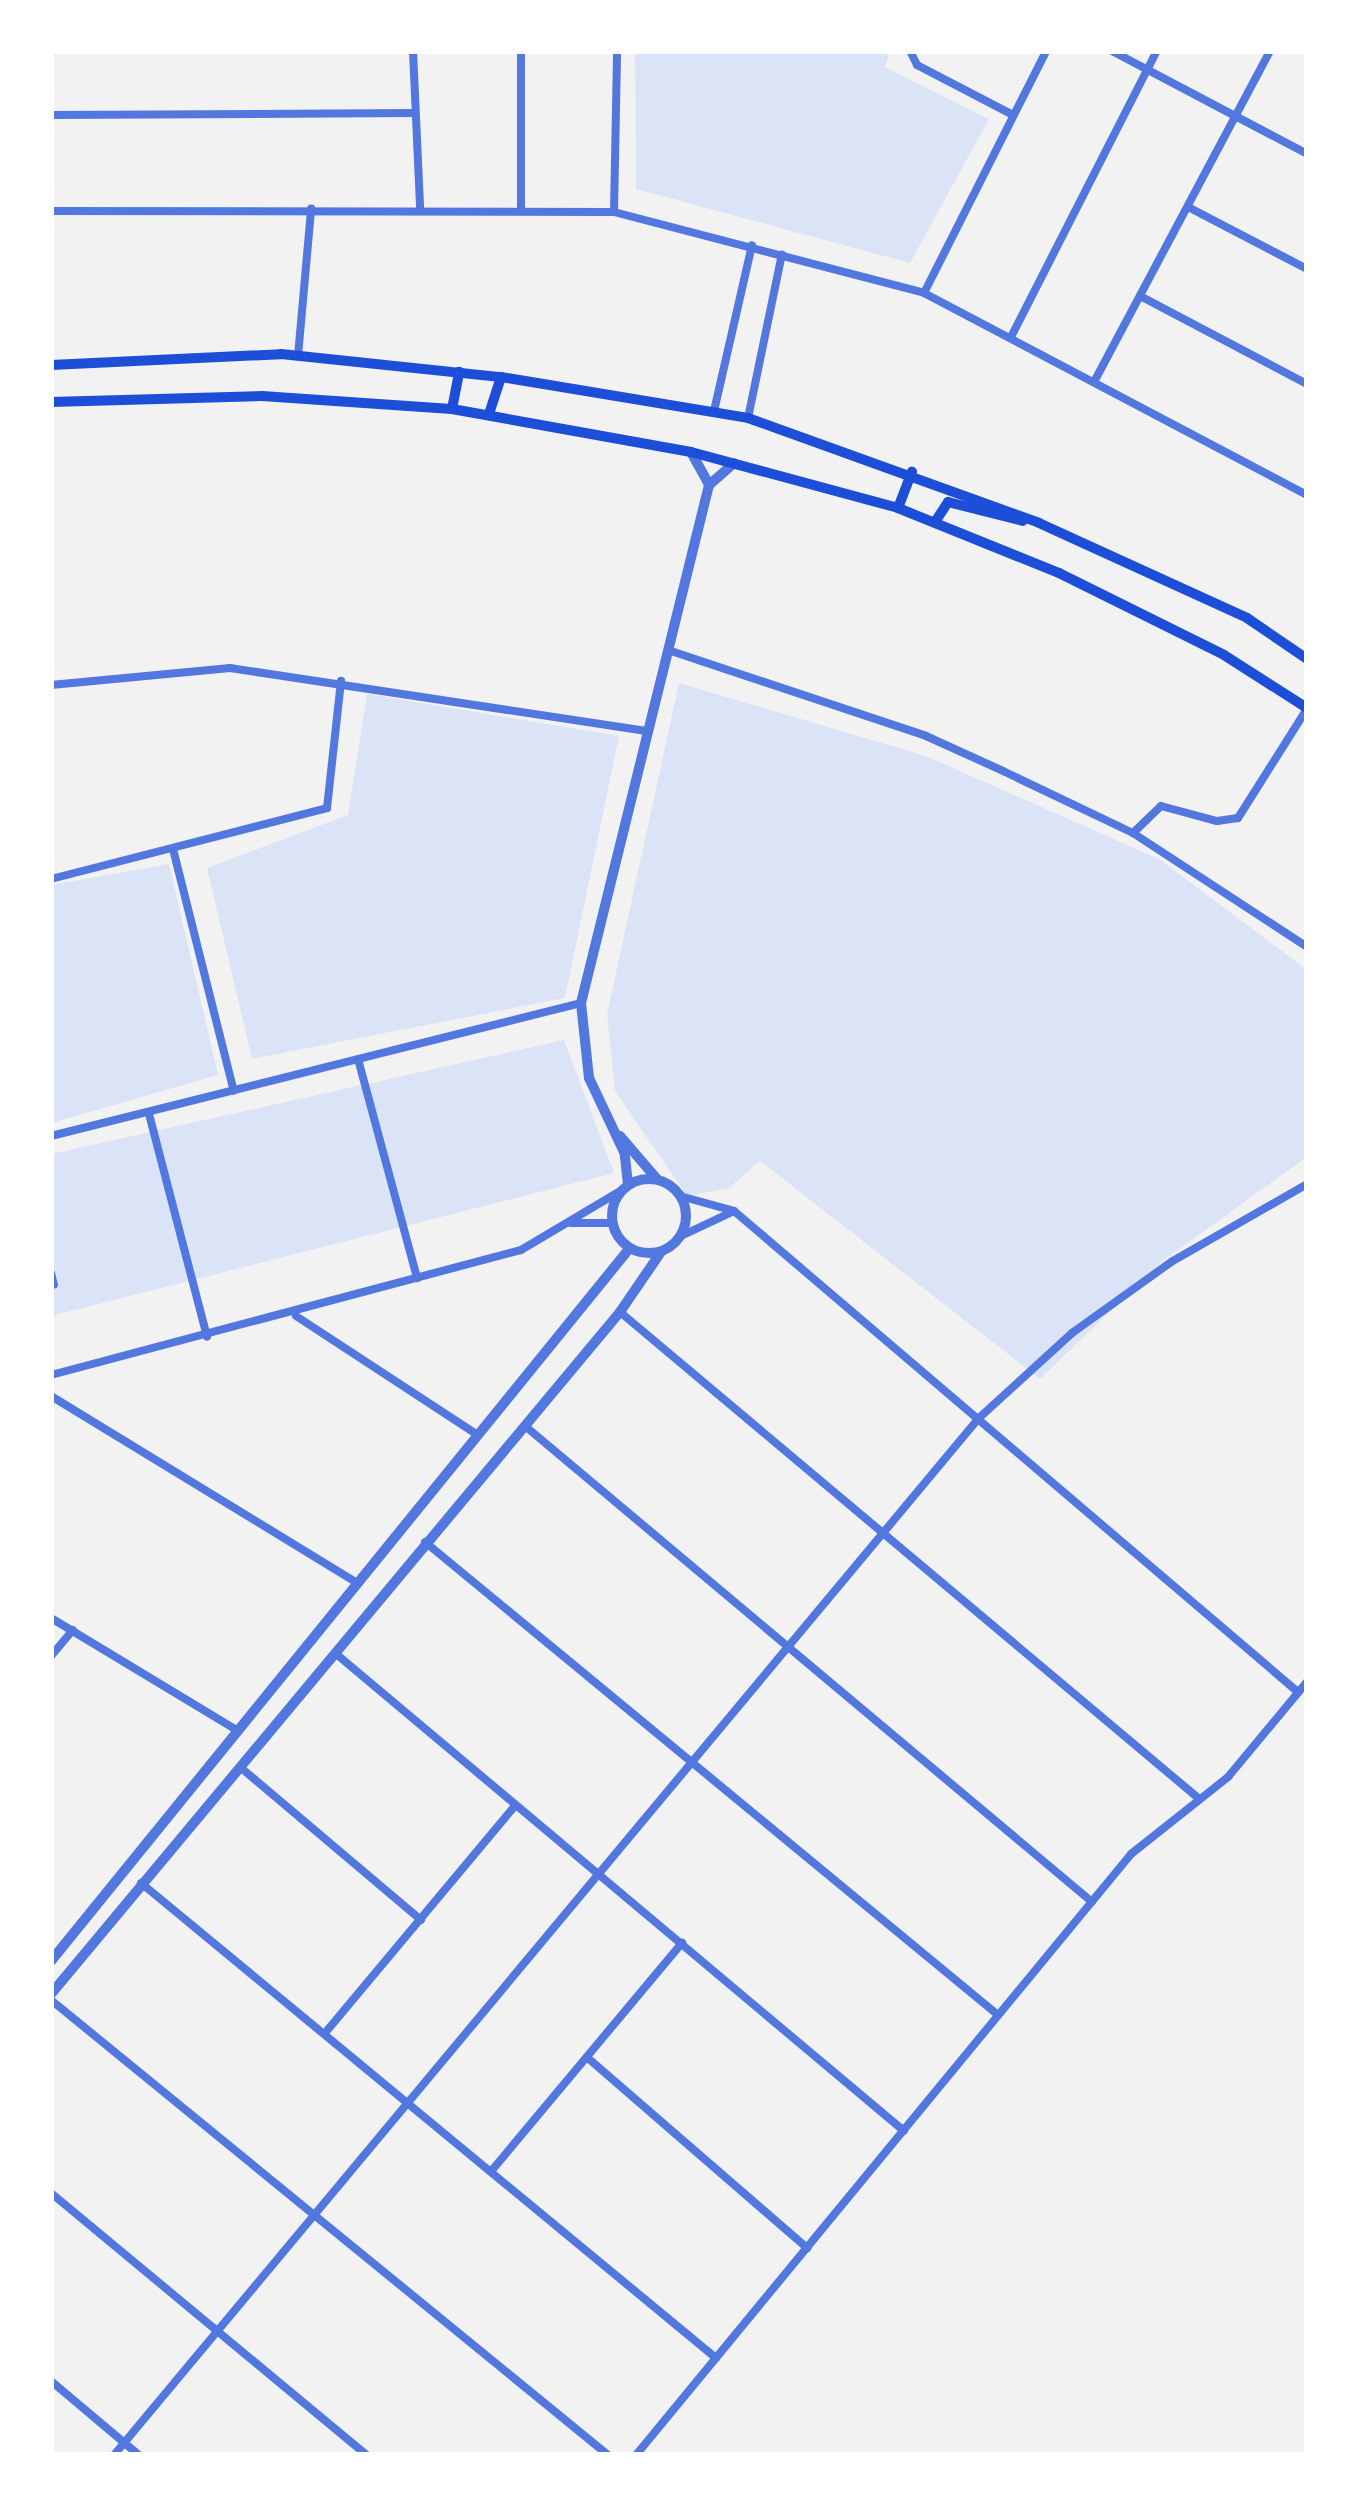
<!DOCTYPE html>
<style>
body{margin:0}
#map{position:relative;width:1358px;height:2506px;overflow:hidden;background:#f2f2f2;font-family:Mulish,sans-serif}
div>[style]{position:absolute}
[style*='--x']{left:calc(var(--x)*1px);top:calc(var(--y)*1px);width:calc(var(--w)*1px);rotate:calc(var(--a)*1deg)}
.green>*{inset:0;background:#dbe4f7}
.minor>*{height:8px;margin:-4px;padding:0 4px;transform-origin:4px;border-radius:4px;background:#5277de}
.tertiary>*{height:10px;margin:-5px;padding:0 5px;transform-origin:5px;border-radius:5px;background:#5277de}
.tertiary>.ring{margin:-5px;padding:0;box-sizing:content-box;background:none;border:10px solid #5277de;border-radius:50%}
.secondary>*{height:10px;margin:-5px;padding:0 5px;transform-origin:5px;border-radius:5px;background:#1d4ed8}
span{translate:-50% -50%;white-space:nowrap;text-align:center;line-height:1.15;-webkit-text-stroke:10px #fff;paint-order:stroke}
.frame{position:absolute;inset:0;border:54px solid #fff;pointer-events:none}
</style>
<div id="map">
<div class="green">
<div style="clip-path:polygon(635px 51px,890px 51px,885px 67px,989px 119px,910px 263px,636px 189px)"></div>
<div style="clip-path:polygon(679px 683px,926px 756px,1159px 859px,1307px 970px,1307px 1157px,1165px 1259px,1040px 1379px,760px 1161px,729px 1188px,687px 1196px,615px 1091px,607px 1014px)"></div>
<div style="clip-path:polygon(367px 694px,619px 736px,565px 998px,252px 1059px,207px 868px,348px 815px)"></div>
<div style="clip-path:polygon(169px 864px,218px 1075px,51px 1123px,51px 885px)"></div>
<div style="clip-path:polygon(564px 1040px,614px 1173px,51px 1316px,51px 1154px)"></div>
</div>
<div class="minor">
<div style="--x:413;--y:51;--w:157;--a:87.4"></div>
<div style="--x:910;--y:51;--w:16;--a:63"></div>
<div style="--x:917;--y:65;--w:108;--a:27.5"></div>
<div style="--x:1112;--y:51;--w:221;--a:27.8"></div>
<div style="--x:51;--y:115;--w:363;--a:-0.3"></div>
<div style="--x:1190;--y:208;--w:132;--a:27.5"></div>
<div style="--x:51;--y:211;--w:563;--a:0.1"></div>
<div style="--x:614;--y:212;--w:320;--a:14.6"></div>
<div style="--x:924;--y:293;--w:433;--a:27.8"></div>
<div style="--x:521;--y:211;--w:160;--a:-90"></div>
<div style="--x:614;--y:212;--w:161;--a:-88.9"></div>
<div style="--x:924;--y:293;--w:271;--a:-63.2"></div>
<div style="--x:1142;--y:297;--w:187;--a:27.8"></div>
<div style="--x:1011;--y:337;--w:321;--a:-63"></div>
<div style="--x:298;--y:356;--w:148;--a:-84.9"></div>
<div style="--x:1094;--y:382;--w:375;--a:-62"></div>
<div style="--x:714;--y:411;--w:170;--a:-77.1"></div>
<div style="--x:748;--y:418;--w:167;--a:-78.3"></div>
<div style="--x:671;--y:651;--w:269;--a:18.4"></div>
<div style="--x:926;--y:736;--w:85;--a:24.4"></div>
<div style="--x:1003;--y:771;--w:144;--a:25.5"></div>
<div style="--x:1133;--y:833;--w:208;--a:33.2"></div>
<div style="--x:51;--y:685;--w:180;--a:-5.4"></div>
<div style="--x:230;--y:668;--w:423;--a:8.6"></div>
<div style="--x:1133;--y:833;--w:39;--a:-44"></div>
<div style="--x:1161;--y:806;--w:58;--a:15"></div>
<div style="--x:1217;--y:821;--w:21;--a:-8"></div>
<div style="--x:1238;--y:818;--w:129;--a:-57.7"></div>
<div style="--x:174;--y:853;--w:245;--a:75.9"></div>
<div style="--x:51;--y:879;--w:285;--a:-14.4"></div>
<div style="--x:327;--y:808;--w:128;--a:-83.7"></div>
<div style="--x:358;--y:1059;--w:227;--a:74.9"></div>
<div style="--x:149;--y:1114;--w:230;--a:75.4"></div>
<div style="--x:51;--y:1136;--w:546;--a:-14.09"></div>
<div style="--x:680;--y:1196;--w:56;--a:15.5"></div>
<div style="--x:734;--y:1211;--w:741;--a:40.46"></div>
<div style="--x:571;--y:1223;--w:40;--a:0"></div>
<div style="--x:681;--y:1236;--w:56;--a:-25.2"></div>
<div style="--x:51;--y:1273;--w:12;--a:76"></div>
<div style="--x:620;--y:1312;--w:754;--a:40.05"></div>
<div style="--x:296;--y:1316;--w:217;--a:33.2"></div>
<div style="--x:51;--y:1375;--w:486;--a:-14.9"></div>
<div style="--x:521;--y:1250;--w:117;--a:-30.7"></div>
<div style="--x:51;--y:1396;--w:359;--a:31.4"></div>
<div style="--x:525;--y:1426;--w:740;--a:40.01"></div>
<div style="--x:425;--y:1542;--w:743;--a:39.54"></div>
<div style="--x:51;--y:1618;--w:218;--a:31.1"></div>
<div style="--x:335;--y:1653;--w:743;--a:40.03"></div>
<div style="--x:51;--y:1656;--w:34;--a:-50"></div>
<div style="--x:240;--y:1767;--w:237;--a:40.2"></div>
<div style="--x:141;--y:1883;--w:746;--a:39.56"></div>
<div style="--x:51;--y:2000;--w:719;--a:39.24"></div>
<div style="--x:325;--y:2033;--w:295;--a:-50.1"></div>
<div style="--x:589;--y:2059;--w:289;--a:40.9"></div>
<div style="--x:493;--y:2169;--w:295;--a:-50.1"></div>
<div style="--x:51;--y:2193;--w:410;--a:39.7"></div>
<div style="--x:51;--y:2381;--w:115;--a:40.1"></div>
<div style="--x:114;--y:2455;--w:1350;--a:-50.17"></div>
<div style="--x:979;--y:1418;--w:126;--a:-42.4"></div>
<div style="--x:1072;--y:1333;--w:122;--a:-35.6"></div>
<div style="--x:1171;--y:1262;--w:157;--a:-29.8"></div>
<div style="--x:636;--y:2455;--w:779;--a:-50.52"></div>
<div style="--x:1131;--y:1854;--w:124;--a:-38.4"></div>
<div style="--x:1228;--y:1777;--w:124;--a:-50.3"></div>
</div>
<div class="tertiary">
<div style="--x:691;--y:452;--w:38;--a:61"></div>
<div style="--x:620;--y:1136;--w:57;--a:49.3"></div>
<div class="ring" style="left:612px;top:1179px;width:64px;height:64px"></div>
<div style="--x:628;--y:1185;--w:31;--a:-96"></div>
<div style="--x:625;--y:1154;--w:84;--a:-115.3"></div>
<div style="--x:589;--y:1078;--w:75;--a:-96.1"></div>
<div style="--x:581;--y:1003;--w:534;--a:-76.12"></div>
<div style="--x:709;--y:485;--w:33;--a:-41"></div>
<div style="--x:51;--y:1961;--w:917;--a:-50.93"></div>
<div style="--x:51;--y:1994;--w:888;--a:-50.16"></div>
<div style="--x:620;--y:1312;--w:73;--a:-55.7"></div>
</div>
<div class="secondary">
<div style="--x:51;--y:365;--w:230;--a:-2.7"></div>
<div style="--x:281;--y:354;--w:221;--a:6"></div>
<div style="--x:501;--y:377;--w:250;--a:9.4"></div>
<div style="--x:748;--y:418;--w:309;--a:19.8"></div>
<div style="--x:1039;--y:523;--w:229;--a:24.5"></div>
<div style="--x:1247;--y:618;--w:73;--a:34.3"></div>
<div style="--x:51;--y:402;--w:211;--a:-1.6"></div>
<div style="--x:262;--y:396;--w:190;--a:3.9"></div>
<div style="--x:452;--y:409;--w:243;--a:10.2"></div>
<div style="--x:691;--y:452;--w:214;--a:15.1"></div>
<div style="--x:898;--y:508;--w:174;--a:22"></div>
<div style="--x:1059;--y:573;--w:184;--a:26.4"></div>
<div style="--x:1224;--y:655;--w:98;--a:32.6"></div>
<div style="--x:452;--y:409;--w:38;--a:-79"></div>
<div style="--x:489;--y:414;--w:39;--a:-72"></div>
<div style="--x:898;--y:508;--w:39;--a:-69"></div>
<div style="--x:935;--y:522;--w:24;--a:-57"></div>
<div style="--x:948;--y:502;--w:77;--a:14.2"></div>
</div>
<div class="frame"></div>
</div>
